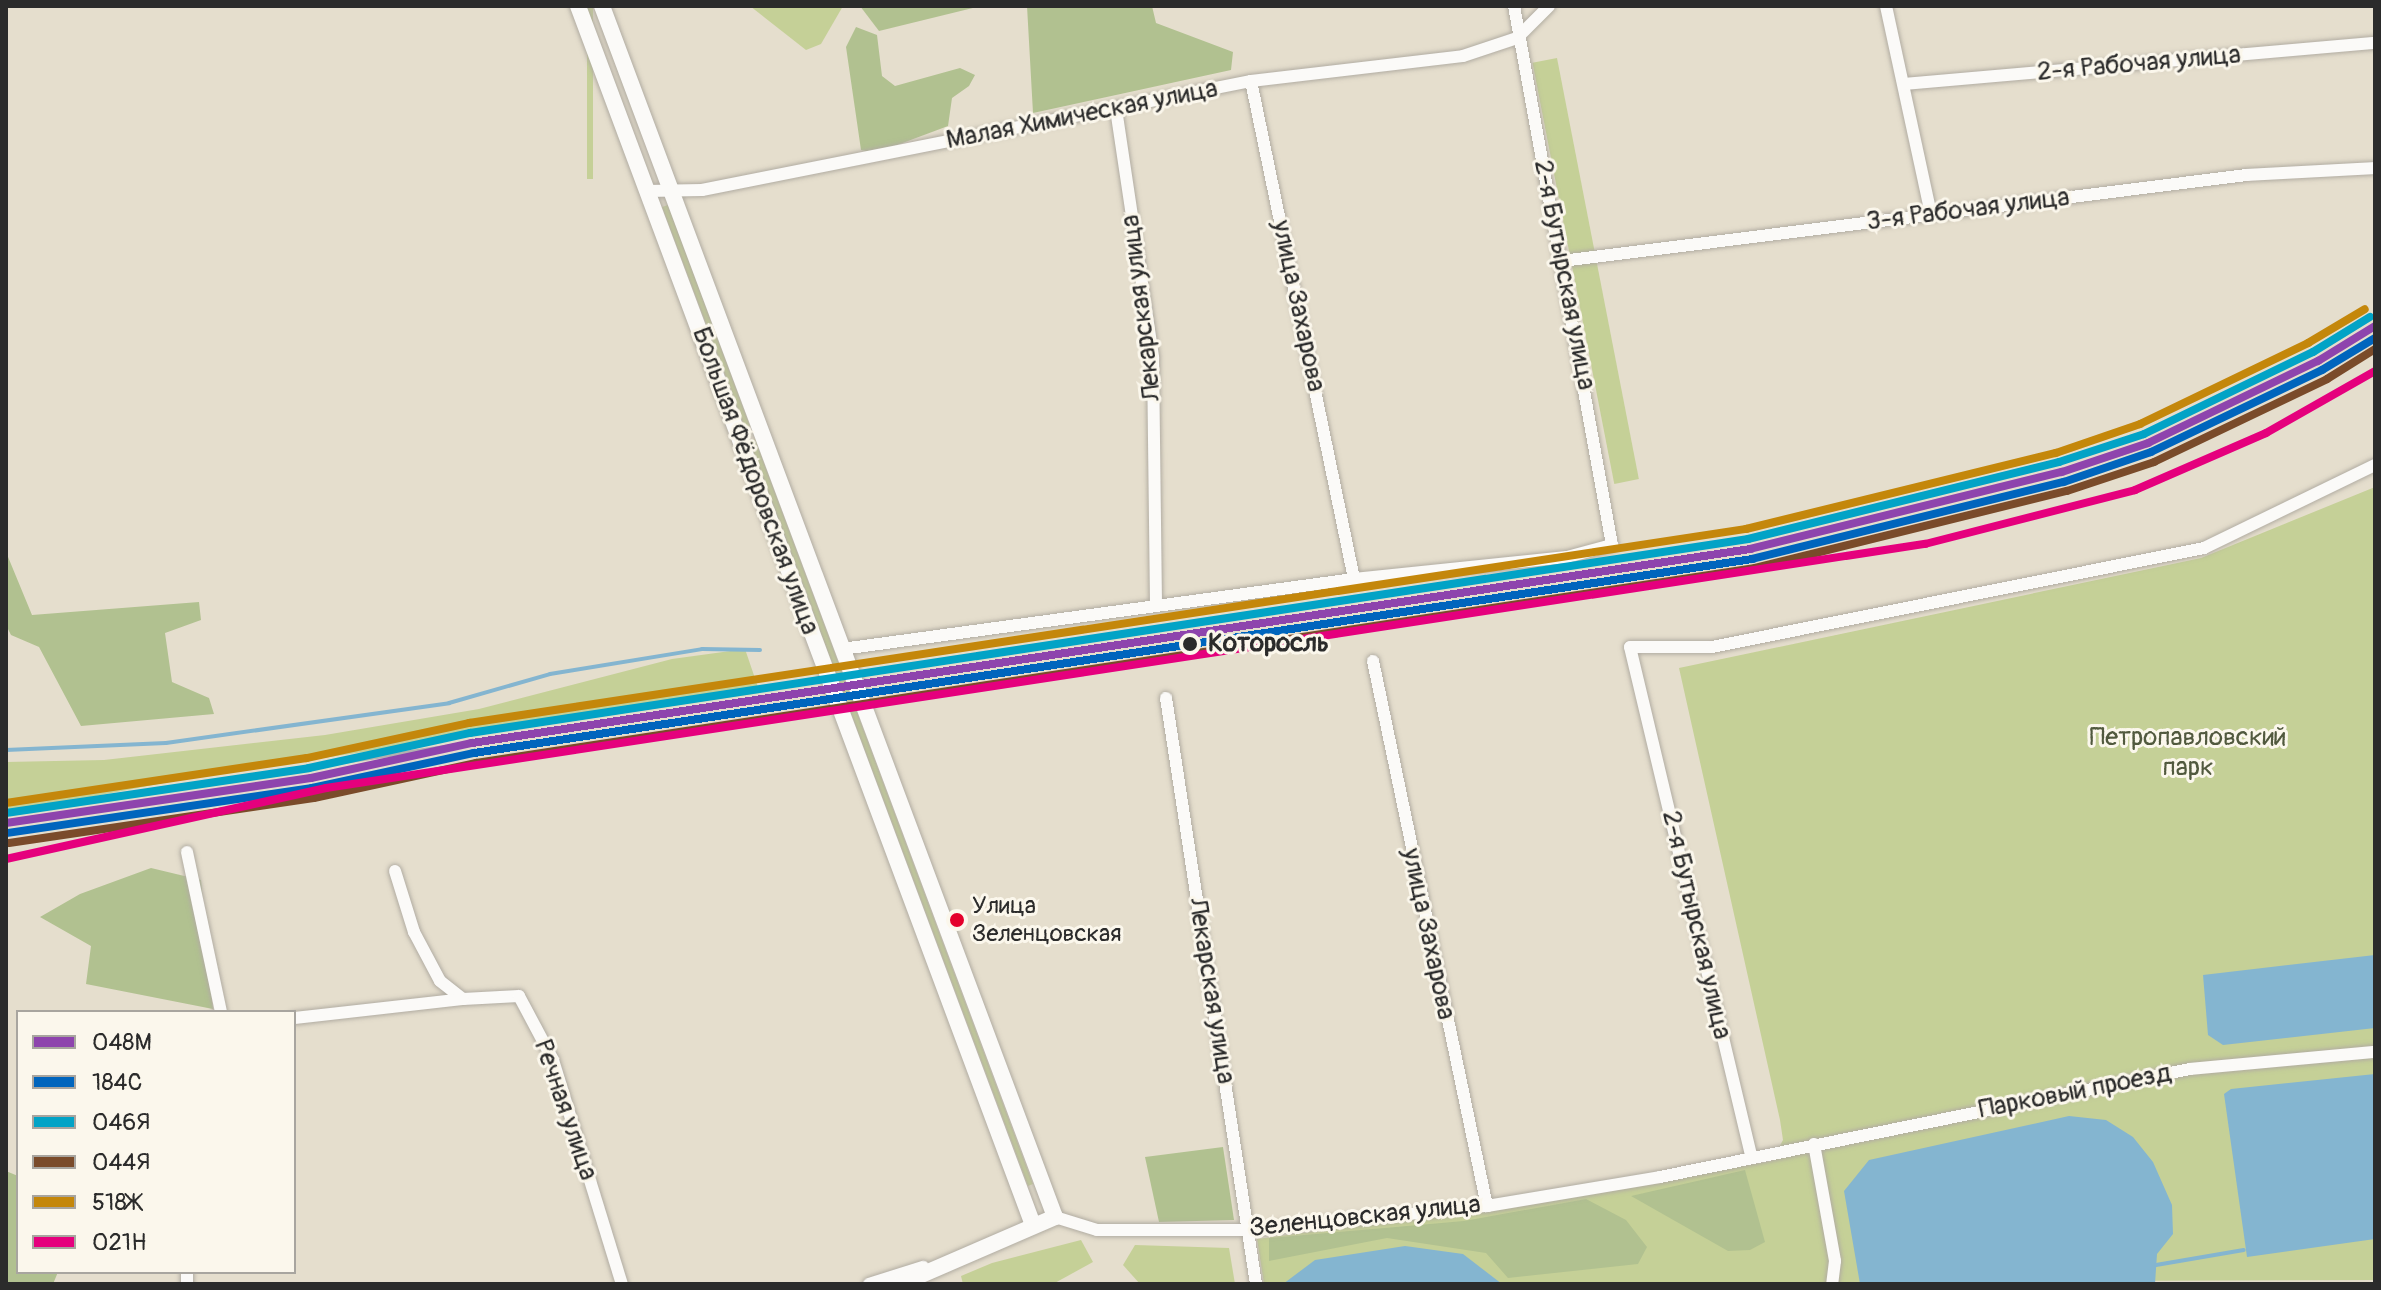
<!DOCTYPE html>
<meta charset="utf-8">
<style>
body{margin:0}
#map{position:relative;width:2381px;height:1290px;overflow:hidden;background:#e5decd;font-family:Pangolin,sans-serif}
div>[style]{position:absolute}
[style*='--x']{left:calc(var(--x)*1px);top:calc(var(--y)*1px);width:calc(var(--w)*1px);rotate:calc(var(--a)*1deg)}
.green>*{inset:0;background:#c5d097;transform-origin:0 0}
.forest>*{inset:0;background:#b1c190}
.water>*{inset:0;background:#84b5d0}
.stream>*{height:4px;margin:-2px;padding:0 2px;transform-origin:2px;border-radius:2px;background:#84b5d0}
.roads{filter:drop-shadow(0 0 2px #b1aca2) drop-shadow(0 0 2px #b1aca2)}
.minor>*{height:12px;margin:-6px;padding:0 6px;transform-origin:6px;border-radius:6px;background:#fbfaf8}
.secondary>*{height:16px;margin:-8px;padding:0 8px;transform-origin:8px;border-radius:8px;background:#fbfaf8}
.rail>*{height:4px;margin:-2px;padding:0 2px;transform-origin:2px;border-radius:2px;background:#b3b2af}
.rail-1>*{height:8px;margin:-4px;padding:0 4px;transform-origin:4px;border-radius:4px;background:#8e44ad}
.rail-2>*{height:8px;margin:-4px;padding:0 4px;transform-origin:4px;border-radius:4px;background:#0065bd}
.rail-3>*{height:8px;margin:-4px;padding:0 4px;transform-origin:4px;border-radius:4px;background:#02a3c6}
.rail-4>*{height:8px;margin:-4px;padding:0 4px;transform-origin:4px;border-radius:4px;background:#7a4b2a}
.rail-5>*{height:8px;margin:-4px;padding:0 4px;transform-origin:4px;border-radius:4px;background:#c4870b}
.rail-6>*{height:8px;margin:-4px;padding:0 4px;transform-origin:4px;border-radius:4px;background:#e5007d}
.dots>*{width:22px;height:22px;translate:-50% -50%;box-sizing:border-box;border:4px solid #fbf7ec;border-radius:50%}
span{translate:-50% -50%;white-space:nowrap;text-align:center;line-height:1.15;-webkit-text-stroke:6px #fbf7ec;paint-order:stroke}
.bus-label{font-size:24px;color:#2b2b2b}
.left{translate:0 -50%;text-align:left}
.street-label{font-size:26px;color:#2b2b2b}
.stop-label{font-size:26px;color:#2b2b2b;font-weight:700}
.park-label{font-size:26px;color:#51593e}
.frame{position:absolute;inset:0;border:8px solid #2b2b2b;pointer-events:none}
.legend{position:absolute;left:16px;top:1010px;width:280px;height:264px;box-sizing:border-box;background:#fbf7ec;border:2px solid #a8a59f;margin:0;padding:10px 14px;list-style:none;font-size:24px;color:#2b2b2b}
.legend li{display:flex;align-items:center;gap:16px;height:40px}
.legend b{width:40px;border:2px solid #a8a59f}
</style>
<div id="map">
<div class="green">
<div style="left:587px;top:6px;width:6px;height:173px"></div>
<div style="clip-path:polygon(750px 6px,843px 6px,821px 44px,806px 50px)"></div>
<div style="left:1557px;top:58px;width:429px;height:25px;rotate:79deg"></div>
<div style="clip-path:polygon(668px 205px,750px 426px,745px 428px,662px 207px)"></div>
<div style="clip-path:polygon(755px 439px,1033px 1184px,1028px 1186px,749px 441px)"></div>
<div style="clip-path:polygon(2375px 487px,2375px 1280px,1264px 1284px,1257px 1239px,1539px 1201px,1772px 1161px,1783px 1140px,1780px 1120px,1679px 668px,2201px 558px)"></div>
<div style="clip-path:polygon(745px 649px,760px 693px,195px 777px,6px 813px,6px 762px,104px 760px,325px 735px,479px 709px,672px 659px)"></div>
<div style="clip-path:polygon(1081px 1240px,1093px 1262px,1053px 1284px,963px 1284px,961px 1276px,992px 1263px)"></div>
<div style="clip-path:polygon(1135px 1245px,1229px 1248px,1235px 1284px,1140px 1284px,1123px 1265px)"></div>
</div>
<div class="forest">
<div style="clip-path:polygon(860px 6px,981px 6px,879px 31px)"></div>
<div style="clip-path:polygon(1027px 6px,1152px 6px,1156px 23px,1233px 52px,1231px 70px,1033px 113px)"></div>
<div style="clip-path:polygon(856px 27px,877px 35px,882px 76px,895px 86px,960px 68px,975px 75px,969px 86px,952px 98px,948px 126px,876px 153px,861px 150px,846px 47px)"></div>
<div style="clip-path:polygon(6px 552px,32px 615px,199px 602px,201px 620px,165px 633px,172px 682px,209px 698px,214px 714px,81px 726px,39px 647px,11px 635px,6px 625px)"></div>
<div style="clip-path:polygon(151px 868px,201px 880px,213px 1009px,86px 984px,91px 946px,40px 917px,80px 894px)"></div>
<div style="clip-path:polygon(1223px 1147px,1234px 1220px,1159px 1222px,1145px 1157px)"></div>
<div style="clip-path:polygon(1745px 1170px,1765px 1242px,1750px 1250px,1728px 1251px,1631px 1196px)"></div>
<div style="clip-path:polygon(6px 1171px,18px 1176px,18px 1272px,58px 1272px,53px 1284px,6px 1284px)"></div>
<div style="clip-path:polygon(1586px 1199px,1626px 1220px,1647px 1247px,1638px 1264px,1508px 1278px,1486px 1253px,1387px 1238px,1269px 1261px,1269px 1238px,1464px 1221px)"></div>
</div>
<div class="water">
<div style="clip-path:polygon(2375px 955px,2375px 1028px,2223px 1045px,2208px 1035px,2203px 975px)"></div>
<div style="clip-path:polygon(2375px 1074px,2375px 1239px,2247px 1257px,2224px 1094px,2231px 1089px)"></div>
<div style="clip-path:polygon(2069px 1116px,2106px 1120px,2133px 1137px,2153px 1162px,2172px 1205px,2173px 1234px,2157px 1254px,2155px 1284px,1860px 1284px,1844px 1191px,1869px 1160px)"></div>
<div style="clip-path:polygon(1405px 1246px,1463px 1254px,1502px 1284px,1283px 1284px,1315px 1260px)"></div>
</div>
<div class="stream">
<div style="--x:6;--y:750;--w:160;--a:-2.5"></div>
<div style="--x:166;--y:743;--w:286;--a:-8"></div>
<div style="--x:449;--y:703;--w:105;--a:-16"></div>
<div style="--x:550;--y:674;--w:154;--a:-9.3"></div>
<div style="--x:702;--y:649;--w:58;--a:1"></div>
<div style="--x:2156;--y:1265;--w:89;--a:-9.7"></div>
</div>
<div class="roads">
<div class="minor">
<div style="--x:1886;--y:6;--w:214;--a:77.8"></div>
<div style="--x:1251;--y:81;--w:509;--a:78.31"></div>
<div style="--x:1904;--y:84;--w:473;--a:-5"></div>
<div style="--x:1116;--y:109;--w:252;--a:81.5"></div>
<div style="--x:1153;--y:358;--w:246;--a:89.3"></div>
<div style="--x:647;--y:191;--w:55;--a:-1"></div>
<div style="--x:702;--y:190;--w:560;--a:-11.23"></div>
<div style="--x:1251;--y:81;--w:213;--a:-6.7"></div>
<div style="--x:1463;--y:56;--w:57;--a:-18.4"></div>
<div style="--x:1517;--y:38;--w:45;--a:-45"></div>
<div style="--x:1562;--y:261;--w:690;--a:-7.16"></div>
<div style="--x:2247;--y:175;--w:128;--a:-3.1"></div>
<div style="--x:842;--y:649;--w:517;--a:-7.79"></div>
<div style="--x:1354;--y:579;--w:214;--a:-5.9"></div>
<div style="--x:1567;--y:557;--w:47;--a:-14.9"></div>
<div style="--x:1612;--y:545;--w:548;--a:-100.3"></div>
<div style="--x:1373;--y:661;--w:557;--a:78.19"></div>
<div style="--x:1166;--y:698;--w:593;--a:81.27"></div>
<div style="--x:187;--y:852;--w:164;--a:78"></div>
<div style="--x:395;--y:871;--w:64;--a:72.7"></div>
<div style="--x:414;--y:932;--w:55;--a:62"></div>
<div style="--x:440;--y:981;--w:29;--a:38"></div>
<div style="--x:463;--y:999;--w:56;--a:-3.1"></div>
<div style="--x:519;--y:996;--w:72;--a:62"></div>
<div style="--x:553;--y:1060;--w:234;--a:72.9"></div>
<div style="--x:294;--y:1018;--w:170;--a:-6.4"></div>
<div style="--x:1814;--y:1144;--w:119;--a:79.8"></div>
<div style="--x:1835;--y:1261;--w:23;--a:97"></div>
<div style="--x:1751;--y:1155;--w:522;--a:-103.4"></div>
<div style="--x:1630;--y:647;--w:82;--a:0"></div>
<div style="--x:1712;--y:647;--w:502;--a:-11.38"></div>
<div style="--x:2204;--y:548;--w:190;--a:-25.9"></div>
<div style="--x:1055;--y:1217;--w:44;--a:17.2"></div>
<div style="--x:1097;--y:1230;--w:160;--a:0"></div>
<div style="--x:1257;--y:1230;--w:231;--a:-6"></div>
<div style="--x:1487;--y:1206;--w:175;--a:-9.5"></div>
<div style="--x:1660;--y:1177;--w:541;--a:-11.52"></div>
<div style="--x:2190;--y:1069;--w:186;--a:-5.3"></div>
<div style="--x:187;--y:1272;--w:12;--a:90"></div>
<div style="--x:869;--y:1284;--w:57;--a:-17.5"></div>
</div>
<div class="secondary">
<div style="--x:578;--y:6;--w:1301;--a:69.53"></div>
<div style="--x:602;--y:6;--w:1293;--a:69.49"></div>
<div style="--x:1055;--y:1217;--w:169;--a:156.6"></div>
</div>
</div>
<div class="rail">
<div style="--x:174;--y:787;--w:301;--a:-8.4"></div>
</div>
<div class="rail-1">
<div style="--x:6;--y:823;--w:308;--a:-8.4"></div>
<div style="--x:311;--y:778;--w:165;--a:-12.3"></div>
<div style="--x:472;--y:743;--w:1293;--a:-8.63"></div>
<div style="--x:1750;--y:549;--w:321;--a:-13.9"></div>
<div style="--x:2062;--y:472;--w:91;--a:-18.6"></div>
<div style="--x:2148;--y:443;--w:189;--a:-25.8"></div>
<div style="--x:2318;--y:361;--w:67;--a:-31.6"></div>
</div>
<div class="rail-2">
<div style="--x:7;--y:833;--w:308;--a:-8.4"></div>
<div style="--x:312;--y:788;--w:166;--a:-12.2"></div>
<div style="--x:474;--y:753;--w:1293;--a:-8.63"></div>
<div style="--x:1752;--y:559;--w:321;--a:-13.9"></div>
<div style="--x:2064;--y:482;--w:92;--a:-19"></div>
<div style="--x:2151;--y:452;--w:190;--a:-25.6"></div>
<div style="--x:2322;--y:370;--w:62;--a:-31.1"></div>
</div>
<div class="rail-3">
<div style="--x:6;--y:813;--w:306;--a:-8.4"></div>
<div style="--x:309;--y:768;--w:165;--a:-12.3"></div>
<div style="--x:470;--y:733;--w:1293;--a:-8.63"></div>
<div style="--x:1748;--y:539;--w:320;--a:-13.9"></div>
<div style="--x:2059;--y:462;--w:89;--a:-18.2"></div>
<div style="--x:2144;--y:434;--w:188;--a:-25.9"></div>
<div style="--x:2313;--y:352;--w:67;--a:-31.6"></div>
</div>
<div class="rail-4">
<div style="--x:9;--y:843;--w:308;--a:-8.4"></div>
<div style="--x:314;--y:798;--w:166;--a:-12.2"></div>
<div style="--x:476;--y:763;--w:1294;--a:-8.67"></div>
<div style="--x:1755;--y:568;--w:321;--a:-13.9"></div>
<div style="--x:2067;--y:491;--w:92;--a:-18.4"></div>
<div style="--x:2154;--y:462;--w:192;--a:-25.6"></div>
<div style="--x:2327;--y:379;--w:57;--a:-32"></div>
</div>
<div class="rail-5">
<div style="--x:6;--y:803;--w:304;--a:-8.5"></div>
<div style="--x:307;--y:758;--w:166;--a:-12.2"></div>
<div style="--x:469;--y:723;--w:1292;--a:-8.64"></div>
<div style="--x:1746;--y:529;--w:319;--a:-13.8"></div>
<div style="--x:2056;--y:453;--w:89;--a:-19"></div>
<div style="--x:2140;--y:424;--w:187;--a:-25.7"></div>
<div style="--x:2308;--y:343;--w:66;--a:-30.8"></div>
</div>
<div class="rail-6">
<div style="--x:6;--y:859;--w:328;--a:-12.5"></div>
<div style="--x:326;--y:788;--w:1618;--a:-8.68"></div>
<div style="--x:1925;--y:544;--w:217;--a:-14.4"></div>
<div style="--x:2135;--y:490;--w:143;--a:-23.5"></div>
<div style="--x:2266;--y:433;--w:125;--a:-29.6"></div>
</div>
<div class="dots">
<div style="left:1190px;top:644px;background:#2b2b2b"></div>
<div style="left:957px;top:920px;background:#e4002b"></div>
</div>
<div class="bus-label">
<span class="left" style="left:972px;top:920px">Улица<br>Зеленцовская</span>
</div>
<div class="street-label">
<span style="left:2139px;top:64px;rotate:-5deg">2-я Рабочая улица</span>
<span style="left:1082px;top:115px;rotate:-11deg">Малая Химическая улица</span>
<span style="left:1968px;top:210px;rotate:-7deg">3-я Рабочая улица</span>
<span style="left:1564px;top:275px;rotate:79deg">2-я Бутырская улица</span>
<span style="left:1298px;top:306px;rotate:78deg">улица Захарова</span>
<span style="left:1142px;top:308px;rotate:-97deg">Лекарская улица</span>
<span style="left:755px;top:481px;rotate:70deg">Большая Фёдоровская улица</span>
<span style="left:1696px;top:925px;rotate:77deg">2-я Бутырская улица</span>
<span style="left:1428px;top:934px;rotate:78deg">улица Захарова</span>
<span style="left:1211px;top:991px;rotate:81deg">Лекарская улица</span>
<span style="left:2075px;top:1092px;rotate:-11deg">Парковый проезд</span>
<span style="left:565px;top:1110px;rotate:71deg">Речная улица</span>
<span style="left:1365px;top:1217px;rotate:-6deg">Зеленцовская улица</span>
</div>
<div class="stop-label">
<span class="left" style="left:1208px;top:644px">Которосль</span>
</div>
<div class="park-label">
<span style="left:2188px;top:753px">Петропавловский<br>парк</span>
</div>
<div class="frame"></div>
<ul class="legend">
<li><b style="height:10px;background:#8e44ad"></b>048М</li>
<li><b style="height:10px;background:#0065bd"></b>184С</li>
<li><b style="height:10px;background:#02a3c6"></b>046Я</li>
<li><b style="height:10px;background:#7a4b2a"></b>044Я</li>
<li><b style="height:10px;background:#c4870b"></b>518Ж</li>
<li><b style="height:10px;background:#e5007d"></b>021Н</li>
</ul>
</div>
